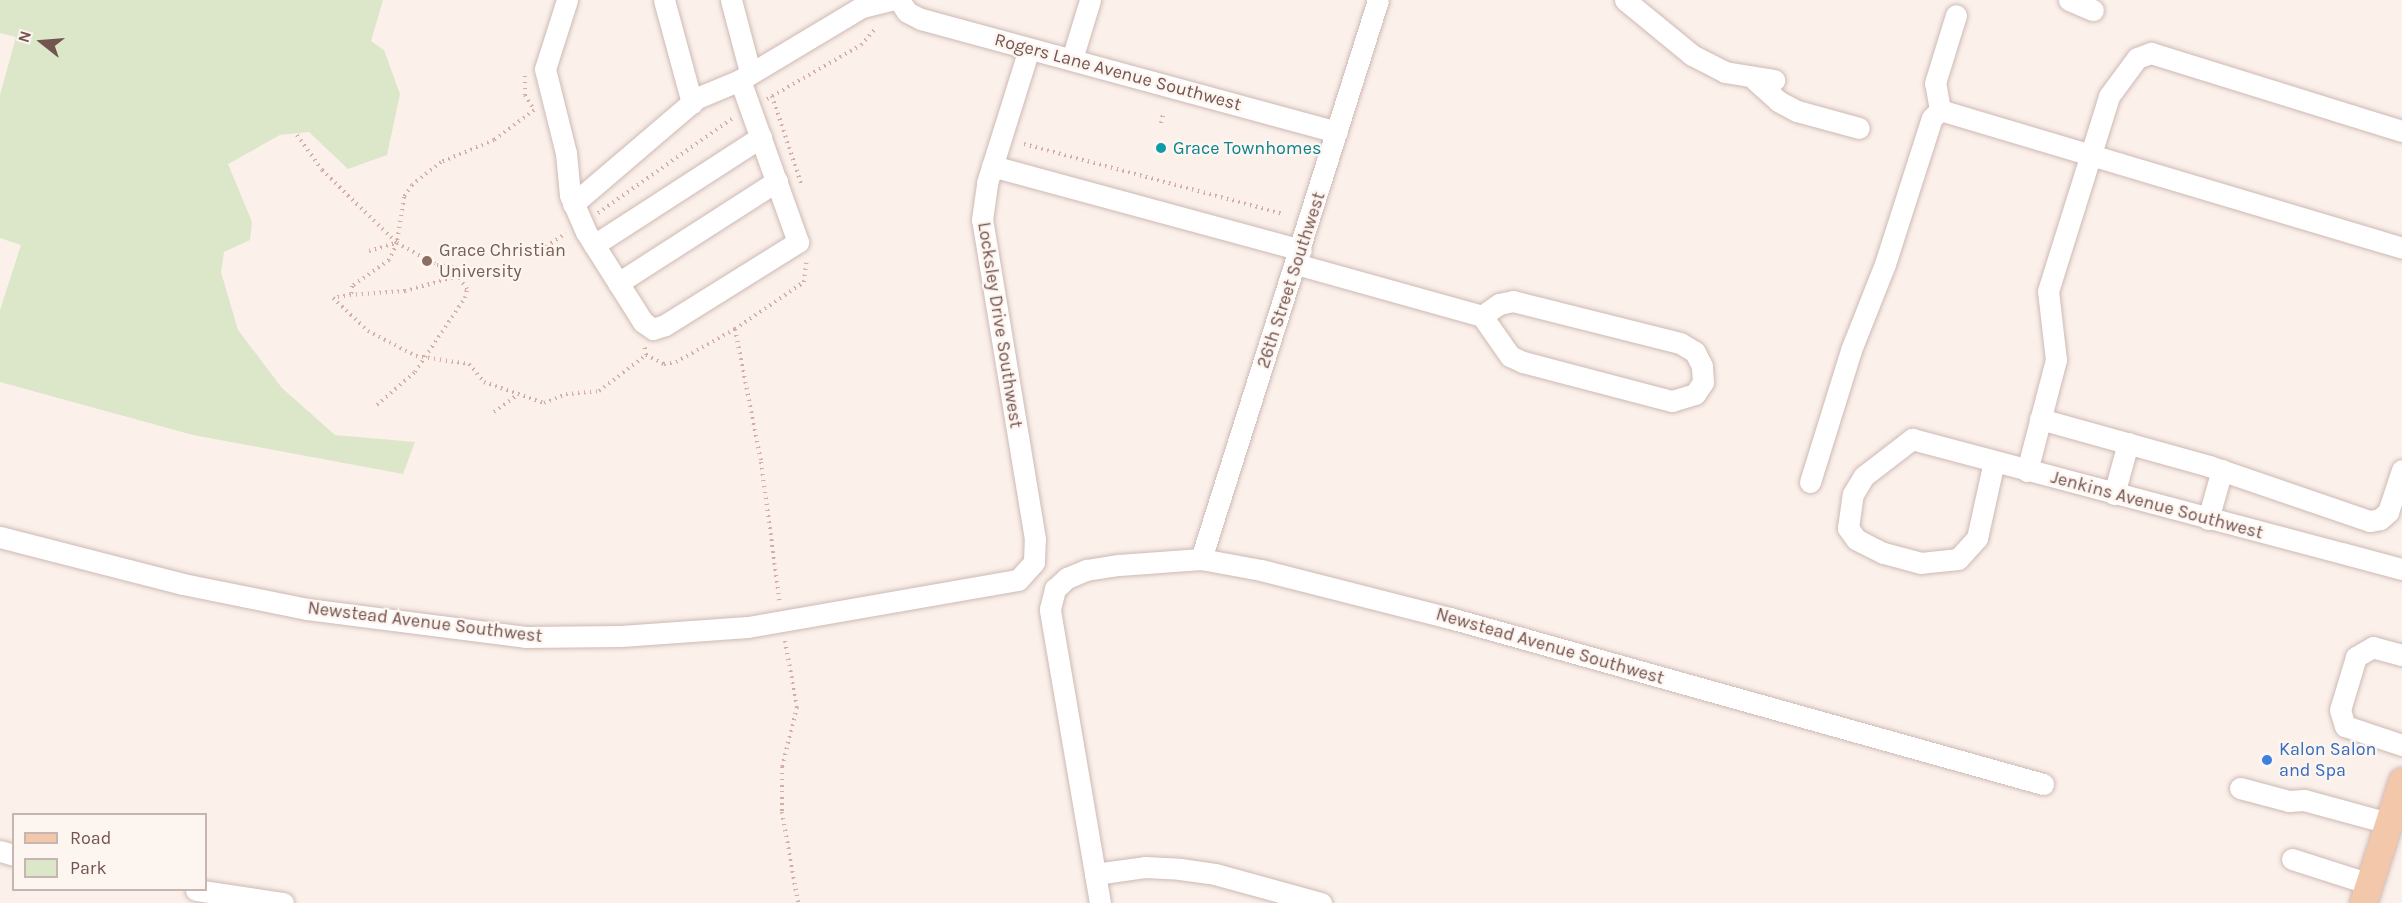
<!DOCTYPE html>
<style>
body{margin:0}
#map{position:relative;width:2402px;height:903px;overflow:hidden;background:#fbf0ea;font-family:Karla,sans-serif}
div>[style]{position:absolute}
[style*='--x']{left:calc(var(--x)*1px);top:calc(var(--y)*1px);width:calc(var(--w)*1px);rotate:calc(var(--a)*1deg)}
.green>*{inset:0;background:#dce7c9}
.path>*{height:4px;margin-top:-2px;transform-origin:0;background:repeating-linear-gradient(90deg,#d2aea7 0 1.5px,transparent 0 6px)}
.roads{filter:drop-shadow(0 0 2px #ceb9b4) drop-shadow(0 0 2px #ceb9b4)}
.minor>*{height:21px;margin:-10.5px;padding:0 10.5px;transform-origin:10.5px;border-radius:10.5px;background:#fff}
.major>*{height:27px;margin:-13.5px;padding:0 13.5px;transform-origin:13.5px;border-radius:13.5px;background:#f2c7aa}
.dots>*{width:16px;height:16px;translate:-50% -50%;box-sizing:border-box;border:3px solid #fdf5f0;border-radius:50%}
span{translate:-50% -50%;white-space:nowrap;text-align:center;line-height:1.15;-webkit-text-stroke:4.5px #fdf5f0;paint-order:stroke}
.street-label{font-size:18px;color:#735450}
.culture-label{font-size:18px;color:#0d838f}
.left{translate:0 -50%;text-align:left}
.education-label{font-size:18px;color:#785e54}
.shop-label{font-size:18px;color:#366cbe}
.legend{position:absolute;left:12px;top:813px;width:195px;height:78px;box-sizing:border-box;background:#fdf5f0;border:2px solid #c6b5b0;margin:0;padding:8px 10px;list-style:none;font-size:18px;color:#735450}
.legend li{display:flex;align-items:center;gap:12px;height:30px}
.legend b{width:30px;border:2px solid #c6b5b0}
.north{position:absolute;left:12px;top:12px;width:60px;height:60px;-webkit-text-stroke:4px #fdf5f0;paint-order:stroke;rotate:287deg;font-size:16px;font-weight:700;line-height:24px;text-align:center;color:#735450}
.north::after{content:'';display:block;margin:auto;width:21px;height:27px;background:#735450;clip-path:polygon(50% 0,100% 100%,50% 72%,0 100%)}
</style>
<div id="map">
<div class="green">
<div style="clip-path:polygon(0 0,383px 0,371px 41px,384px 50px,400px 94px,387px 155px,348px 169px,309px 132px,280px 135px,228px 164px,252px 222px,250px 240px,224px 252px,221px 272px,238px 330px,282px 388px,335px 435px,415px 442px,403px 474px,193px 435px,0 382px,0 310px,21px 245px,0 238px,0 95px,16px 37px,0 33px)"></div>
</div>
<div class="path">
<div style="--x:525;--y:76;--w:19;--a:90"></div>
<div style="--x:525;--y:95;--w:17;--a:59"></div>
<div style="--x:772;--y:96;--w:95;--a:71.6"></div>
<div style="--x:767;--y:99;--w:108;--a:-29.9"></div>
<div style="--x:861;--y:45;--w:23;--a:-49"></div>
<div style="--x:534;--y:110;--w:50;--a:143.1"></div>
<div style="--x:494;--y:140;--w:57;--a:157.5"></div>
<div style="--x:441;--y:162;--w:37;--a:142"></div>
<div style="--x:412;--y:185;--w:14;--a:124"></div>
<div style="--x:404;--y:197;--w:47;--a:98.7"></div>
<div style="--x:397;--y:243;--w:19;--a:115"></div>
<div style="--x:389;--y:260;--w:45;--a:144.9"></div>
<div style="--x:352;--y:286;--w:9;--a:96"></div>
<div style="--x:351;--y:295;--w:18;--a:171"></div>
<div style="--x:333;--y:298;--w:48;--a:43.3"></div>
<div style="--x:368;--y:331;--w:54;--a:27.5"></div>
<div style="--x:416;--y:356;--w:54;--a:8.6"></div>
<div style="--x:469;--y:364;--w:23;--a:50"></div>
<div style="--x:484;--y:382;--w:64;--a:19.3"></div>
<div style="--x:544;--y:403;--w:24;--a:-22"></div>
<div style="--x:566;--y:394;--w:33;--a:-5"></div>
<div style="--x:599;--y:391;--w:59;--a:-37.5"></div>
<div style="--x:646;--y:355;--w:10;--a:-101"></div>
<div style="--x:1161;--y:123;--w:9;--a:-77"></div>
<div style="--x:297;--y:135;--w:43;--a:54.5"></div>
<div style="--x:322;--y:170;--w:105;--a:44.2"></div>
<div style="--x:397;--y:243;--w:46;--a:28.8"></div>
<div style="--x:437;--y:265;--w:14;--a:4"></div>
<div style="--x:451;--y:266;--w:12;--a:55"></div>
<div style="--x:458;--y:276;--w:55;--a:164.2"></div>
<div style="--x:405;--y:291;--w:54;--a:175.8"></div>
<div style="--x:1024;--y:144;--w:268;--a:15.1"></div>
<div style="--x:598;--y:213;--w:166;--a:-35.2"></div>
<div style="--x:541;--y:250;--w:30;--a:-34"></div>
<div style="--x:369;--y:251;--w:28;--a:-17"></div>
<div style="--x:735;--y:329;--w:83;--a:-34.3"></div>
<div style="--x:804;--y:282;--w:23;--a:-83"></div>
<div style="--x:646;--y:355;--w:20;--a:27"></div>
<div style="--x:664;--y:364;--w:12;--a:-9"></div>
<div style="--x:676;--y:362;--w:68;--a:-29.2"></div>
<div style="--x:735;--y:329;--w:136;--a:78.9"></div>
<div style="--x:761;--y:462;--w:143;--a:82.4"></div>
<div style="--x:377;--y:405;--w:50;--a:-41"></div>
<div style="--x:415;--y:372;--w:89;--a:-56"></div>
<div style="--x:465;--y:298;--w:9;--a:-77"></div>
<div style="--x:467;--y:289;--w:16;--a:-125"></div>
<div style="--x:494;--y:412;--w:27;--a:-36"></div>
<div style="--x:785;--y:641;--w:67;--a:79.7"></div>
<div style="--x:797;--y:707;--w:62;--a:104"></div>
<div style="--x:782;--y:767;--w:45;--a:90"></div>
<div style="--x:782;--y:812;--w:92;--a:80"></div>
</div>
<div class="roads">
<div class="minor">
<div style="--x:567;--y:0;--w:72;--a:107.7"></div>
<div style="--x:545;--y:69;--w:87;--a:76"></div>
<div style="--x:566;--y:153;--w:42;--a:84.6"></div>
<div style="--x:570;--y:195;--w:40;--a:66.6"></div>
<div style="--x:586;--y:232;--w:107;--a:57.7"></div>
<div style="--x:643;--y:322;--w:12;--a:35"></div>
<div style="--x:653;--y:329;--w:13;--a:-18"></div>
<div style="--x:665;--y:325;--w:157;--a:-32"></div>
<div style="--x:798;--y:242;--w:172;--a:-109.7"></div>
<div style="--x:664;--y:0;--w:107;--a:74.8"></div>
<div style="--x:731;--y:0;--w:74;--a:75.2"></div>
<div style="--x:899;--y:0;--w:14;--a:56"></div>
<div style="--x:907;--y:12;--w:16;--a:27"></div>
<div style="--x:921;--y:19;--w:431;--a:15.2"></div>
<div style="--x:1625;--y:0;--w:87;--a:39.4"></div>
<div style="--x:1692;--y:55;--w:37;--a:27"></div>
<div style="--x:1725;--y:72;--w:50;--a:9.3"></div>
<div style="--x:2069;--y:0;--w:26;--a:23"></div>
<div style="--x:1072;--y:59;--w:62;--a:-73"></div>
<div style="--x:1755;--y:80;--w:31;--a:42"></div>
<div style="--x:1778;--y:101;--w:21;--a:28"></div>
<div style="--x:1797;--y:111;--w:64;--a:15.3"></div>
<div style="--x:1940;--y:110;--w:27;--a:-100"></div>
<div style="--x:1935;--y:83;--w:71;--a:-72.8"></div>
<div style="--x:992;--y:166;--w:320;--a:15.2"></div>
<div style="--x:573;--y:204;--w:163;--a:-40.5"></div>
<div style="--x:697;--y:98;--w:47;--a:-22.7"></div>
<div style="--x:740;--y:80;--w:142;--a:-30.9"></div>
<div style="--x:862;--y:7;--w:29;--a:-14"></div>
<div style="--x:594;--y:245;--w:199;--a:-32.9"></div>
<div style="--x:1296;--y:264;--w:193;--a:15.6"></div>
<div style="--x:1482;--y:316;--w:49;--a:55"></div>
<div style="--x:1510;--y:356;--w:14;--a:25"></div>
<div style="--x:1523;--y:362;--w:154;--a:14.7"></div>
<div style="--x:1672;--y:401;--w:24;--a:-17"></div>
<div style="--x:1695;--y:394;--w:14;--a:-56"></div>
<div style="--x:1703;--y:382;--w:16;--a:-94"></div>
<div style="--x:1702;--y:366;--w:16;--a:-117"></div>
<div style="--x:1695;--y:352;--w:17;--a:-149"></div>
<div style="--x:1680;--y:343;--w:172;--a:-165.9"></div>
<div style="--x:1513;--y:301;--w:14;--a:168"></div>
<div style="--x:1499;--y:304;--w:21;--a:145"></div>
<div style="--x:618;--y:283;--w:189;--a:-32.7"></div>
<div style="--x:2040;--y:419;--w:175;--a:15.5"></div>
<div style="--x:2209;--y:466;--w:170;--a:18.9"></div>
<div style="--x:2370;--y:521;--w:10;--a:-11"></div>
<div style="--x:2380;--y:519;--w:11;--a:-41"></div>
<div style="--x:2388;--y:512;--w:44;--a:-71.6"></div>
<div style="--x:1994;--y:461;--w:79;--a:102.4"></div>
<div style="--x:1977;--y:538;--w:28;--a:132"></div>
<div style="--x:1958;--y:559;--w:37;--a:174"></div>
<div style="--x:1921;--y:563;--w:39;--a:-165"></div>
<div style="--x:1883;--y:553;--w:30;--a:-153"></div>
<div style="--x:1856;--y:539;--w:14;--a:-126"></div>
<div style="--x:1848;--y:528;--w:34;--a:-82"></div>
<div style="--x:1853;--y:494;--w:21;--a:-59"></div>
<div style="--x:1864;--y:476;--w:61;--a:-37.6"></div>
<div style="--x:1912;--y:439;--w:507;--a:14.86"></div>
<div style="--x:2027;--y:471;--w:115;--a:-75.4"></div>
<div style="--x:2056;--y:360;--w:69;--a:-96.6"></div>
<div style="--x:2048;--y:291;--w:204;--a:-72.6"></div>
<div style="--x:2109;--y:96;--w:47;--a:-53.6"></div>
<div style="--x:2137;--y:58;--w:15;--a:-20"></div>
<div style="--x:2151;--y:53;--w:263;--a:17.3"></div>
<div style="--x:1810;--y:482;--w:138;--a:-72.7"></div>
<div style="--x:1851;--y:350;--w:92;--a:-68.4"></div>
<div style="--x:1885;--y:264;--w:153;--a:-72.2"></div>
<div style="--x:1932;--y:118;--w:11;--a:-45"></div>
<div style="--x:1940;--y:110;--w:482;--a:16.6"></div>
<div style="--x:2114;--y:494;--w:53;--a:-74.6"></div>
<div style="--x:2208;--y:519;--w:51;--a:-74.1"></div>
<div style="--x:0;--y:537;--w:189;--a:14.4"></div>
<div style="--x:183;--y:584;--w:126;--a:11.4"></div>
<div style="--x:307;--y:609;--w:220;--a:7.3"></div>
<div style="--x:525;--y:637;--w:96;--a:-0.6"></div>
<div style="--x:621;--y:636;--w:127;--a:-4.1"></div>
<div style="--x:748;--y:627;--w:274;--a:-9.9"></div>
<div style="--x:1018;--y:580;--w:24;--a:-48"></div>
<div style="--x:1034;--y:562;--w:23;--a:-88"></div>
<div style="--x:1035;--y:539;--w:323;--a:-99.4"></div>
<div style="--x:982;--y:220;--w:37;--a:-82"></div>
<div style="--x:987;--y:183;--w:140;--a:-72.6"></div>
<div style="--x:1201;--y:559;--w:586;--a:-72.43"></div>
<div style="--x:2402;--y:655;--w:30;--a:-165"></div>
<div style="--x:2373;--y:647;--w:20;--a:150"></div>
<div style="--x:2356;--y:657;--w:55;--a:106.8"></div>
<div style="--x:2340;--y:710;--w:17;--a:73"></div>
<div style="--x:2345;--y:726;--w:60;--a:18.4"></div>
<div style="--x:2240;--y:788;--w:51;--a:14.9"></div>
<div style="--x:2289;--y:801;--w:15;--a:-4"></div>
<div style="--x:2304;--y:800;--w:87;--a:15.3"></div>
<div style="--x:0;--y:851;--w:15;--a:16"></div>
<div style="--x:2292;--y:859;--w:82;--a:17.8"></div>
<div style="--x:1095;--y:874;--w:50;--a:-8"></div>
<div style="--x:1145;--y:867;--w:35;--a:3"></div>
<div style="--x:1180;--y:869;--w:35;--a:8"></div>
<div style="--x:1215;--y:874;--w:110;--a:15.3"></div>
<div style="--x:196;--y:890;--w:88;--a:8.5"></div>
<div style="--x:1100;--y:903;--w:298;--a:-99.7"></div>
<div style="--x:1050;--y:609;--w:21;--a:-76"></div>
<div style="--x:1055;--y:589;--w:16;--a:-43"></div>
<div style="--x:1067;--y:578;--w:21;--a:-23"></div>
<div style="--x:1086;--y:570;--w:33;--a:-9"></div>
<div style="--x:1119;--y:565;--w:82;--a:-4.2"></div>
<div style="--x:1201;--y:559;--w:61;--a:10.4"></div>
<div style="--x:1261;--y:570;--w:195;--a:14.3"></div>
<div style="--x:1450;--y:618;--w:616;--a:15.64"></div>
</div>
<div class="major">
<div style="--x:2363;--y:903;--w:128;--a:-72.3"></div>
</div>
</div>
<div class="dots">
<div style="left:1161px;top:148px;background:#0f9aa8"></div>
<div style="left:427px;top:261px;background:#8d6e63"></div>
<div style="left:2267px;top:760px;background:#3f7fe0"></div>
</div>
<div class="street-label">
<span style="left:1118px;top:72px;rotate:15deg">Rogers Lane Avenue Southwest</span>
<span style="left:1291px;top:280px;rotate:-72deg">26th Street Southwest</span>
<span style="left:1000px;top:325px;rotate:81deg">Locksley Drive Southwest</span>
<span style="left:2157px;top:505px;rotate:15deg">Jenkins Avenue Southwest</span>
<span style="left:425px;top:622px;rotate:7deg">Newstead Avenue Southwest</span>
<span style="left:1550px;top:646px;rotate:16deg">Newstead Avenue Southwest</span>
</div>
<div class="culture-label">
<span class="left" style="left:1173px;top:148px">Grace Townhomes</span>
</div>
<div class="education-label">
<span class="left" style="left:439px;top:261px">Grace Christian<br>University</span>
</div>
<div class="shop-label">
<span class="left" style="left:2279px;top:760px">Kalon Salon<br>and Spa</span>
</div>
<ul class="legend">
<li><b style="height:8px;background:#f2c7aa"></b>Road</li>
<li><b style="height:16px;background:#dce7c9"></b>Park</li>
</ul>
<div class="north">N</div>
</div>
